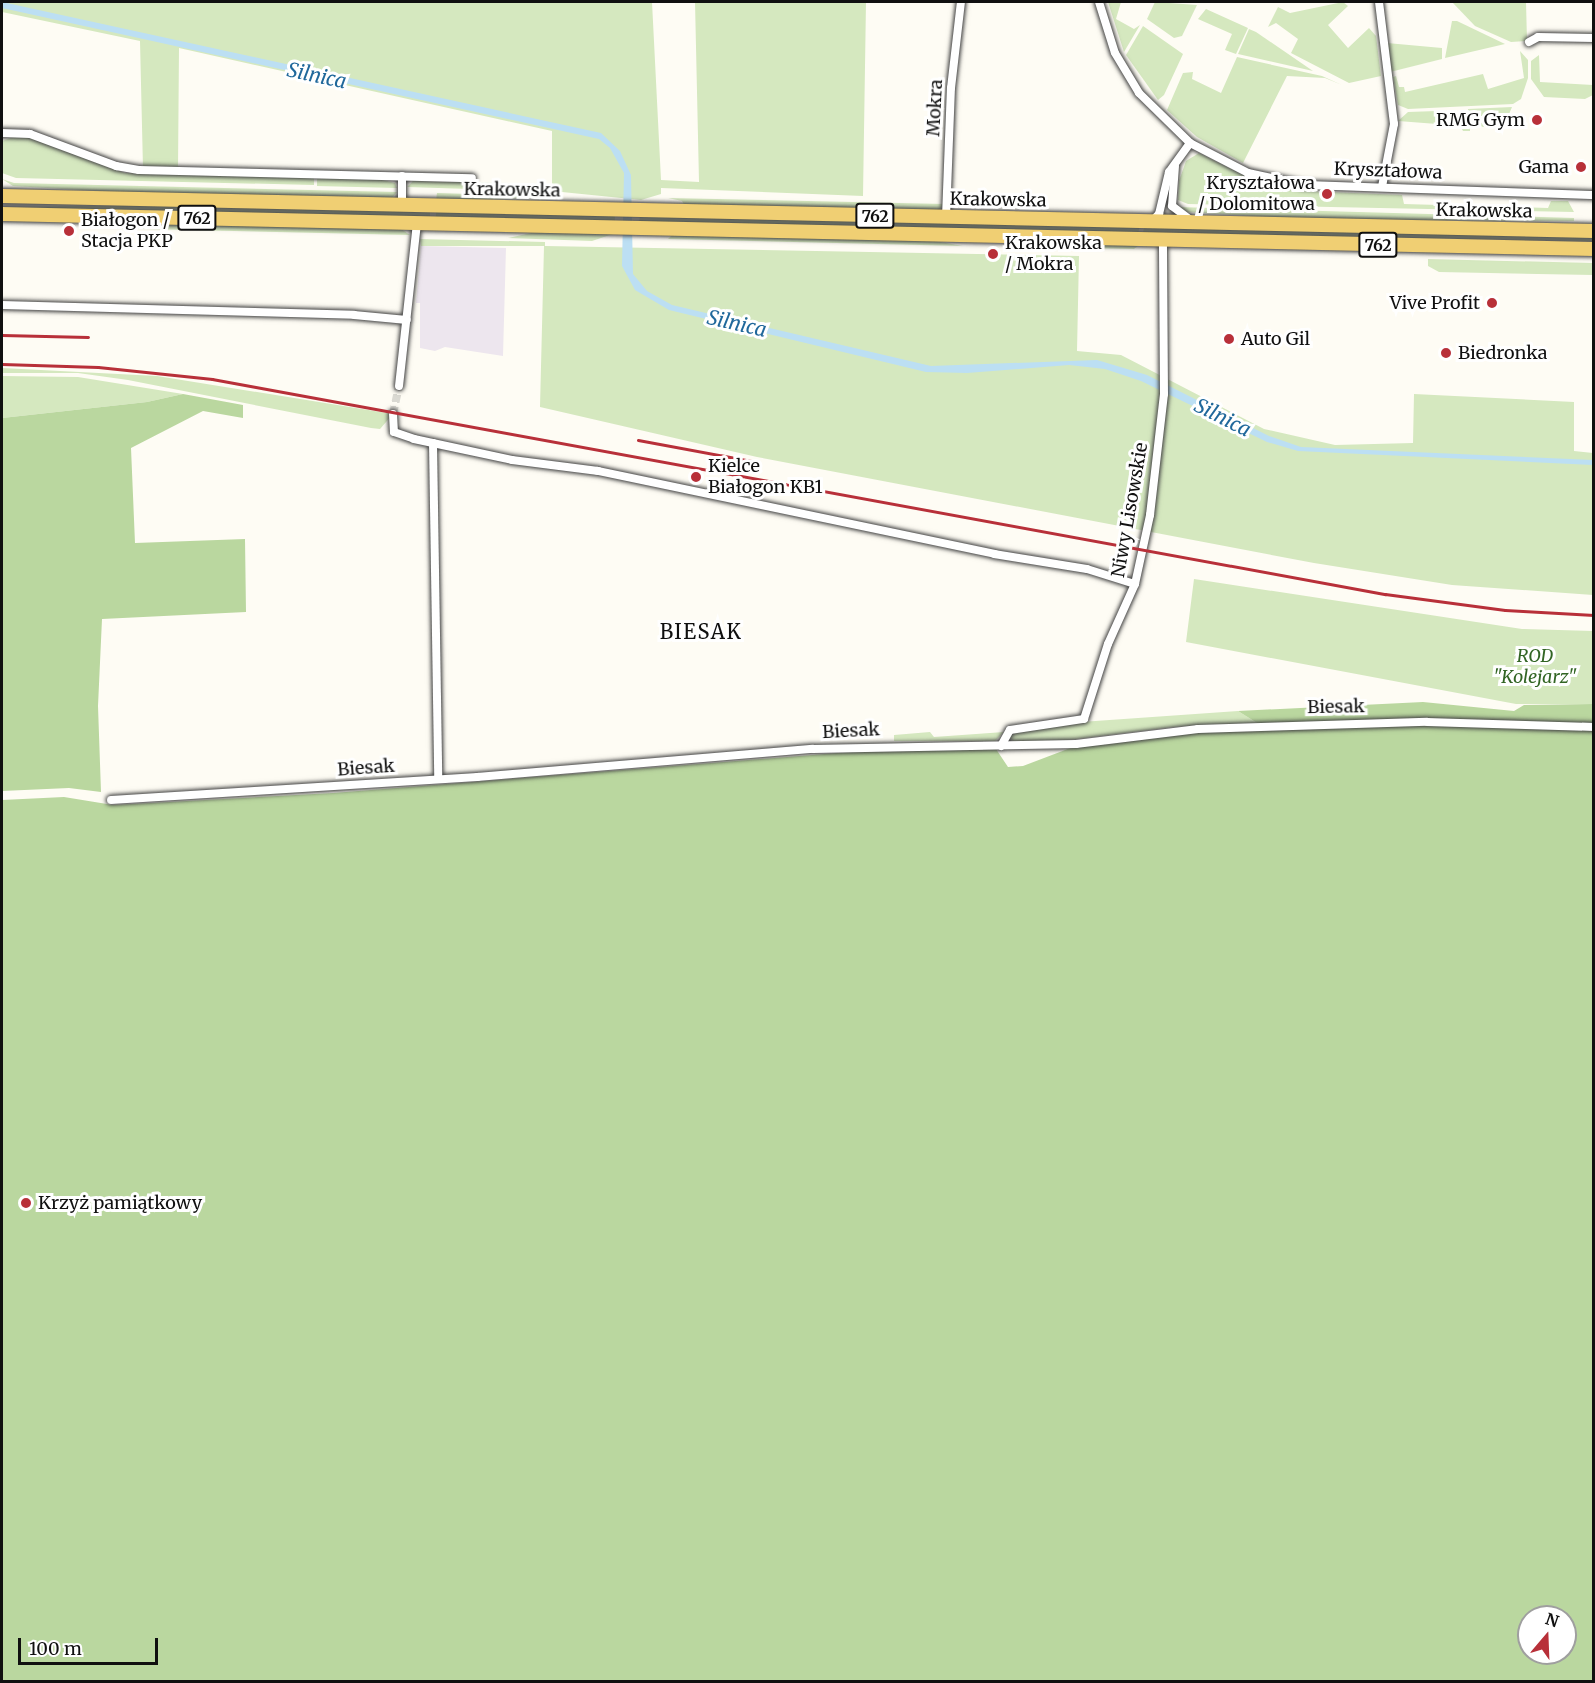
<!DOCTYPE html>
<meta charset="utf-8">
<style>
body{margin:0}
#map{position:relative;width:1595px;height:1683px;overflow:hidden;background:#fefcf4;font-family:Merriweather,serif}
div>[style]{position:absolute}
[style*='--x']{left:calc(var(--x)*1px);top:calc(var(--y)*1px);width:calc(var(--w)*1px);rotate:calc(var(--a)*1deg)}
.industrial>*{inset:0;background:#ede6ee}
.green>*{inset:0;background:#d5e8bf;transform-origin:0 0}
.forest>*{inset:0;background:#bad79f}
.water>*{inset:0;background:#bcdff3}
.minor-tunnel>*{height:8px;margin-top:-4px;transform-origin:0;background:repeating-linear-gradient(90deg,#dad9d2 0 8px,transparent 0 12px)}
.roads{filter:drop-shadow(0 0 2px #434343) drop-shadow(0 0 2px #434343)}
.minor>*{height:8px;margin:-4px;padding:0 4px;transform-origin:4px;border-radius:4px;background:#fff}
.primary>*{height:14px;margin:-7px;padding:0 7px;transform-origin:7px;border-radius:7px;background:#f0cf73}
.rail>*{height:3px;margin:-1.5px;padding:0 1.5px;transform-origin:1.5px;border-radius:1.5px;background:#b83039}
.dots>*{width:16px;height:16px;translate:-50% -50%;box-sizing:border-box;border:3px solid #fff;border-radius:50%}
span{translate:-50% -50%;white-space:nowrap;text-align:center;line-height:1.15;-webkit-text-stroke:6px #fff;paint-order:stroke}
.shield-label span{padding:2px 4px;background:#fff;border:2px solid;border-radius:4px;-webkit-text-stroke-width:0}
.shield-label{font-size:16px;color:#101010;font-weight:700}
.street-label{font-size:18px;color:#101010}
.poi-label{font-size:18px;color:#101010}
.right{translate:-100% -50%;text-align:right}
.left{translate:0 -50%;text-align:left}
.park-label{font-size:18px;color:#326524;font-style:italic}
.water-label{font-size:20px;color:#20689b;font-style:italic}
.neighbourhood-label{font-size:20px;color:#101010;letter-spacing:1.5px}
.frame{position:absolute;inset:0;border:3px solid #101010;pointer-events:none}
.north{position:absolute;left:1517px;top:1605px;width:60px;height:60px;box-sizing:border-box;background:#fff;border:2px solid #9f9f9f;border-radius:50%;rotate:19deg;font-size:16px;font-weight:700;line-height:24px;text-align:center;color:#101010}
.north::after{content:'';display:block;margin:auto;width:21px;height:27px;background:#b83039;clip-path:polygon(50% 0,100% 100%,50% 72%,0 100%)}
.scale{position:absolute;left:18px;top:1638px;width:140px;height:27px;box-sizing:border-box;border:3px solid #101010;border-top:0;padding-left:8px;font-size:18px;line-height:21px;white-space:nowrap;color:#101010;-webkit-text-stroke:4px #fff;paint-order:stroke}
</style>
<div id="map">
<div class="industrial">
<div style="clip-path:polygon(421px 246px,506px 248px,503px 356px,445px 347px,435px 351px,420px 348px,420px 303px,416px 303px)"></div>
</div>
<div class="green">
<div style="clip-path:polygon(2px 2px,652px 2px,661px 180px,699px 182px,695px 2px,866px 2px,863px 196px,661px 188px,661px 194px,641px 200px,562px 192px,407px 187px,413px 181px,552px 184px,552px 131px,179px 48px,178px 169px,143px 169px,140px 41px,2px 12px)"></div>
<div style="clip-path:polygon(1108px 2px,1121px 2px,1116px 19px,1134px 29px,1140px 25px,1124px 52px)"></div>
<div style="clip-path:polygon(1155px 2px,1197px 5px,1182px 36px,1174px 38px,1147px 19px)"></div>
<div style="clip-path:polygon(1343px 2px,1348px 6px,1328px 25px,1348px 48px,1369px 28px,1376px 36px,1381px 76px,1349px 83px,1291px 53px,1298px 39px,1276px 23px,1268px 27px,1278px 7px,1290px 13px)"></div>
<div style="clip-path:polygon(1452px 2px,1526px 2px,1527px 41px,1511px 42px,1475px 26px)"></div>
<div style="clip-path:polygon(1206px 9px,1248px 28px,1236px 54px,1225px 50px,1232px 34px,1198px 19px)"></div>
<div style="clip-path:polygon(1452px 21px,1457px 21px,1505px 44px,1445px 58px)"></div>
<div style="clip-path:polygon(1143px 26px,1183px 54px,1164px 95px,1158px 100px,1126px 55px)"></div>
<div style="clip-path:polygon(1249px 29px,1256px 32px,1313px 71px,1238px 54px)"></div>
<div style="clip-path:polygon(1387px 43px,1442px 48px,1442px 59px,1390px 72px)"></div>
<div style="clip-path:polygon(1520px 51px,1528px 60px,1528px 78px,1521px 99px,1513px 104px,1408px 109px,1398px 105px,1393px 77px,1396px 76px,1399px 87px,1404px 87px,1405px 92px,1483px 74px,1488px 89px,1524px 78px)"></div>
<div style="clip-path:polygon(1539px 55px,1540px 82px,1593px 85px,1593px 95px,1585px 99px,1544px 97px,1531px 79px,1531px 61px)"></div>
<div style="clip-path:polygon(1237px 57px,1322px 76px,1342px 85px,1325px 78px,1287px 76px,1243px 163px,1197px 137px,1167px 110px,1183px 73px,1193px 72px,1192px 79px,1221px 93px)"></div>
<div style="clip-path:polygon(1512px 107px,1507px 119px,1502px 119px,1502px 114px,1492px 114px,1491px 123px,1483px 127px,1470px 121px,1470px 131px,1463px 131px,1460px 125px,1449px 128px,1447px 122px,1467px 122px,1468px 109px)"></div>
<div style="clip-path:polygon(1437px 111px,1442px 118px,1439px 128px,1437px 124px,1398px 121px,1408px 112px)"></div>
<div style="clip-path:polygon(22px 134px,125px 173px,314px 178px,314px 185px,16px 178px,2px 173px,2px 141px)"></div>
<div style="clip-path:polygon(1199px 153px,1243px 175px,1282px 186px,1314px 189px,1324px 196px,1330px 196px,1330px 192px,1402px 195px,1404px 204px,1548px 208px,1551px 201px,1568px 201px,1574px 212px,1188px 204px,1178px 200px,1179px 181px,1186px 161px)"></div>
<div style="clip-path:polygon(317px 178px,378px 179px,395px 183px,397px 188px,317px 186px)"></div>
<div style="clip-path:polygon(2px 179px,14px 183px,397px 192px,391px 199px,151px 194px,13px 186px)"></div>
<div style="clip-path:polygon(437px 193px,534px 196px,536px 198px,436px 200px)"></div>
<div style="clip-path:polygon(668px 198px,944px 204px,939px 210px,685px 206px,682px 201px)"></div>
<div style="clip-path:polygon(150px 205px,430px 212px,430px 218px,12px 207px)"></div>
<div style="clip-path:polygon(1177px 207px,1574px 218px,1574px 221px,1302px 219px,1187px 212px)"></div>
<div style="left:436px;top:212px;width:179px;height:6px;rotate:1deg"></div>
<div style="clip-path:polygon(640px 216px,1139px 227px,1139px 229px,1138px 234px,639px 222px)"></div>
<div style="clip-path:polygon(128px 223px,401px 229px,410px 235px,101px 228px)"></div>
<div style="clip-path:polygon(1144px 227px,1593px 237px,1594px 241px,1143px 233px)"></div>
<div style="clip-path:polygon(536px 232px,613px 234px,592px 241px,508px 238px)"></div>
<div style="clip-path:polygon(672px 235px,929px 240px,963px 246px,668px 239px)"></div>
<div style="clip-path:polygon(420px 239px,545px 242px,545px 246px,1079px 256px,1077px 351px,1121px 355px,1264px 429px,1335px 445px,1413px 443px,1414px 394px,1574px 402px,1574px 451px,1593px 453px,1593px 595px,1452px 585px,1314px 563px,757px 457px,540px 407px,544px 246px,421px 246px)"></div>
<div style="clip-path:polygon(1048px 243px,1139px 245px,1134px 249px,1027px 247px)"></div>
<div style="clip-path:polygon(1428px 259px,1593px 263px,1593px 275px,1439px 272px,1428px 266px)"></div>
<div style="clip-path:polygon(2px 368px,157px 376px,393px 414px,380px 429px,371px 428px,128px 380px,78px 373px,2px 373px)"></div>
<div style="clip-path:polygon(2px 376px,78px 377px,183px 394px,147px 402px,2px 418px)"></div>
<div style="clip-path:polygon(1194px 579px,1522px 629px,1593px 631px,1593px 704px,1516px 704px,1186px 642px)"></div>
<div style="clip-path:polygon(1238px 711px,1257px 723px,1173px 727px,1068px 740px,1014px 742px,1010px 738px,1013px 732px,1081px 722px)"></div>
<div style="clip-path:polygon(930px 732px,934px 737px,1004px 732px,995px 741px,894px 741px,894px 735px)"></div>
</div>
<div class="forest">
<div style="clip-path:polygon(183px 394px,243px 405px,243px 418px,203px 411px,131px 448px,135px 543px,245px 539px,246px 612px,102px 619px,98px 706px,101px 792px,69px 788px,2px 791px,2px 418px,147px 402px)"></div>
<div style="clip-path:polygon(evenodd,1423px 702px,1514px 711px,1524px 705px,1593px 704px,1593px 1681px,2px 1681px,2px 800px,64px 797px,113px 805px,333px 793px,887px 749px,996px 749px,1008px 767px,1023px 766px,1073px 747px,1175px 734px,1429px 719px,1257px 723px,1238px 711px,1423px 702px,1529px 1617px,1565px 1617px,1565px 1653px,1529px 1653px,1529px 1617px)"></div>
</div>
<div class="water">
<div style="clip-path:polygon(2px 2px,601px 133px,620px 151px,631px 175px,633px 274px,647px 291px,672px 305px,931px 366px,1097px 360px,1147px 375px,1269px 436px,1301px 447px,1593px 460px,1593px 465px,1298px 451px,1267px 442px,1141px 381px,1105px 369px,1069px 365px,967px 373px,926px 372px,669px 310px,635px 290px,622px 266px,624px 173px,610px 148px,599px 139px,2px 8px)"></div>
</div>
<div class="minor-tunnel">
<div style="--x:393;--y:414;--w:29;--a:-78"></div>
</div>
<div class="roads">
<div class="minor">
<div style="--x:1099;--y:2;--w:53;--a:72.6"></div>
<div style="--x:1115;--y:53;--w:47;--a:59"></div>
<div style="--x:1139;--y:93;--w:71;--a:44.4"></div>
<div style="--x:1190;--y:143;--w:65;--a:27.3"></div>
<div style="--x:1248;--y:173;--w:57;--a:12.1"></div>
<div style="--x:1304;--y:185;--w:290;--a:2"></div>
<div style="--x:1379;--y:2;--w:123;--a:83"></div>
<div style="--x:1394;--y:124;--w:64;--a:100.8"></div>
<div style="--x:1529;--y:42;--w:10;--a:-29"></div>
<div style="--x:1538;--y:37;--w:56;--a:1"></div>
<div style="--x:2;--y:133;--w:28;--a:2"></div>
<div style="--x:30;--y:134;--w:92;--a:20.4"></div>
<div style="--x:116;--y:166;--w:23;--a:10"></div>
<div style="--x:139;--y:170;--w:333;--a:1.4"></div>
<div style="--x:1175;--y:166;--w:40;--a:94.3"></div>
<div style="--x:1172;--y:206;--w:21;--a:37"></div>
<div style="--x:402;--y:176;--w:29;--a:90"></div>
<div style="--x:946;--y:217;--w:129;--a:-87.8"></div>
<div style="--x:951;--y:88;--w:87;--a:-83.4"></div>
<div style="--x:1152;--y:221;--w:10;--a:-45"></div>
<div style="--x:1159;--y:214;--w:43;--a:-76.6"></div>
<div style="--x:1169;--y:172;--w:36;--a:-54"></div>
<div style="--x:2;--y:305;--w:352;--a:1.6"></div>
<div style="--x:354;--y:315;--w:53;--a:5.4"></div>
<div style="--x:399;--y:386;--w:163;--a:-83.7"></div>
<div style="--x:393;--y:414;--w:18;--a:87"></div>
<div style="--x:394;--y:432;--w:21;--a:19"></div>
<div style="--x:414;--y:439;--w:100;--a:12.1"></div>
<div style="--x:512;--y:460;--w:87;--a:7.3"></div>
<div style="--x:598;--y:471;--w:405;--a:11.8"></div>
<div style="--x:994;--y:554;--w:94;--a:9.2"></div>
<div style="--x:1087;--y:569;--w:50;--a:17.4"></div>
<div style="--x:433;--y:443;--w:336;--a:89.1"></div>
<div style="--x:1001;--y:746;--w:18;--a:-61"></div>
<div style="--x:1010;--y:730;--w:75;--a:-8.5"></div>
<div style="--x:1084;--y:719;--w:79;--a:-72.3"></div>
<div style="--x:1108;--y:644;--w:66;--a:-65.8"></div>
<div style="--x:1135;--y:584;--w:71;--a:-77.7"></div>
<div style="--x:1150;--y:515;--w:122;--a:-83.4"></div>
<div style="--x:1164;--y:394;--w:154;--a:-90.4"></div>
<div style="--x:111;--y:800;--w:367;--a:-3.6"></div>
<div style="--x:477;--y:777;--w:337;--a:-4.8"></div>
<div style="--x:813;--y:749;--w:263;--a:-1.1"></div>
<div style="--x:1076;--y:744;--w:123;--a:-7"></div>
<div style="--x:1198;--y:729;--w:229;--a:-1.8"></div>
<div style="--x:1427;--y:722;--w:167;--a:1.7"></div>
</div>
<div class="primary">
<div style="--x:2;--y:196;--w:1592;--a:1.26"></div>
<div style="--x:2;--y:214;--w:1592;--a:1.26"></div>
</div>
</div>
<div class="rail">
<div style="--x:2;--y:335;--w:86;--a:1.3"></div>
<div style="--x:2;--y:364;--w:96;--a:1.8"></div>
<div style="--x:98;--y:367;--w:115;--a:6"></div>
<div style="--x:212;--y:379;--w:1193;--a:10.39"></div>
<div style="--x:1385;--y:594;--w:121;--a:7.6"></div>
<div style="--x:1505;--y:610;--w:89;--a:3.2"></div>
<div style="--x:638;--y:440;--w:115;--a:10.5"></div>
</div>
<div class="dots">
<div style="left:1537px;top:120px;background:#b83039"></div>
<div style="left:1581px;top:167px;background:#b83039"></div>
<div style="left:1327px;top:194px;background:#b83039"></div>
<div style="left:69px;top:231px;background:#b83039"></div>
<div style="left:993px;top:254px;background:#b83039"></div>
<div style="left:1492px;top:303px;background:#b83039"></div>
<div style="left:1229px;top:339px;background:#b83039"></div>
<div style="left:1446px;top:353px;background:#b83039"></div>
<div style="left:696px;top:477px;background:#b83039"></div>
<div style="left:26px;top:1203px;background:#b83039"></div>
</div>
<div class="shield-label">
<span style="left:875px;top:216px">762</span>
<span style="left:197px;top:218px">762</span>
<span style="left:1378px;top:245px">762</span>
</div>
<div class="street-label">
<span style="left:935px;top:108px;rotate:-87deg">Mokra</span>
<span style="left:1388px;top:171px;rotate:2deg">Kryształowa</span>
<span style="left:512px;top:190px;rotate:1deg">Krakowska</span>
<span style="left:998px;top:200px;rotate:1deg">Krakowska</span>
<span style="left:1484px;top:211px;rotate:1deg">Krakowska</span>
<span style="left:1130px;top:510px;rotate:-80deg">Niwy Lisowskie</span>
<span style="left:1336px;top:707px;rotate:-1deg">Biesak</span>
<span style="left:851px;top:731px;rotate:-3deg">Biesak</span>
<span style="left:366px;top:768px;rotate:-4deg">Biesak</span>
</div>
<div class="poi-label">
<span class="right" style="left:1525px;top:120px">RMG Gym</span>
<span class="right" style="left:1569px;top:167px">Gama</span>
<span class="right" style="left:1315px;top:194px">Kryształowa<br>/ Dolomitowa</span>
<span class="left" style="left:81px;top:231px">Białogon /<br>Stacja PKP</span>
<span class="left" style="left:1005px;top:254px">Krakowska<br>/ Mokra</span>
<span class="right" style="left:1480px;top:303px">Vive Profit</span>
<span class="left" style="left:1241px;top:339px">Auto Gil</span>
<span class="left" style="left:1458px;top:353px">Biedronka</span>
<span class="left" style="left:708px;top:477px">Kielce<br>Białogon KB1</span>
<span class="left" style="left:38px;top:1203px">Krzyż pamiątkowy</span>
</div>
<div class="park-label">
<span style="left:1535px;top:667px">ROD<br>"Kolejarz"</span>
</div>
<div class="water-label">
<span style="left:317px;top:75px;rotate:12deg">Silnica</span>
<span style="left:737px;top:323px;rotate:13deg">Silnica</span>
<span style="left:1223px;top:417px;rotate:27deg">Silnica</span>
</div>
<div class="neighbourhood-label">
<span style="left:701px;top:631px">BIESAK</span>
</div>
<div class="frame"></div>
<div class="north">N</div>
<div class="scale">100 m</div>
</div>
